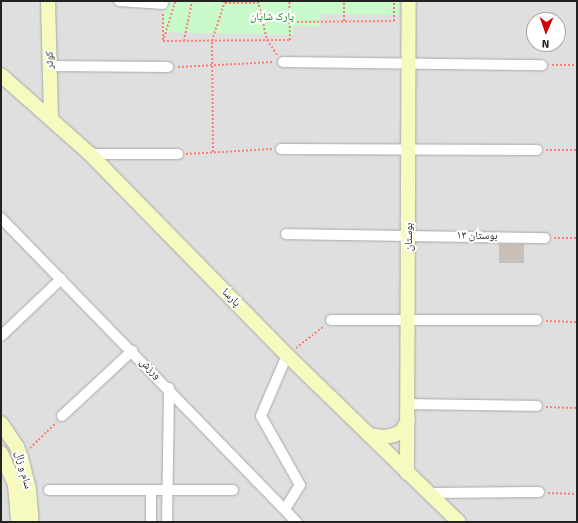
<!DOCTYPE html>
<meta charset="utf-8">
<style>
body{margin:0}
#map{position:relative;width:578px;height:523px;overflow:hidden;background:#f2efe9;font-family:Signika,"Noto Naskh Arabic",sans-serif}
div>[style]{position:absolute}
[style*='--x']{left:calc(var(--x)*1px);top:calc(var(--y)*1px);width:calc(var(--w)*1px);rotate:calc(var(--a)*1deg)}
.residential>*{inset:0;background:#e0dfdf}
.park>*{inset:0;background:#c8facc}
.building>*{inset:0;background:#c7bfb8;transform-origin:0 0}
.path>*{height:2px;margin-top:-1px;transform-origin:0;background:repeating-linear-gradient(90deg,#fa8072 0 2px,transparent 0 4px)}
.roads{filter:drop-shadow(0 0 1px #a9a9a9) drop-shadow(0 0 1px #a9a9a9)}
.street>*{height:10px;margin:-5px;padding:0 5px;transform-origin:5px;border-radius:5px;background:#fff}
.secondary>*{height:14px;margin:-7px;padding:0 7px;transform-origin:7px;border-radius:7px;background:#f7fabf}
span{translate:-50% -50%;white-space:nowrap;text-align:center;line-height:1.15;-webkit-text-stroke:4px #fff;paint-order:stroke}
.park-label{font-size:11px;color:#0c8416}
.street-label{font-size:11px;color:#222}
.frame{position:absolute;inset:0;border:2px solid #222;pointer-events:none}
.north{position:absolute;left:526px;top:12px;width:40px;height:40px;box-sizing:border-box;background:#fff;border:1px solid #a7a7a7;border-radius:50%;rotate:182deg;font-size:11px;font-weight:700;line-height:16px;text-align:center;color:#222}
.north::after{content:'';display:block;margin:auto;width:14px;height:18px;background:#d40000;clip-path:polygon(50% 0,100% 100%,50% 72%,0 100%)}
</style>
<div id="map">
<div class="residential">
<div style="clip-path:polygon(evenodd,1px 1px,577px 1px,577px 522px,1px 522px,1px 1px,534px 20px,558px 20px,558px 44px,534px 44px,534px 20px)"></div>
</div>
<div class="park">
<div style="clip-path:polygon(163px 1px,399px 1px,399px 15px,321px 14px,320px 27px,294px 26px,294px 35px,163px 32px)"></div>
</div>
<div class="building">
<div style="left:499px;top:244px;width:25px;height:19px"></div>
</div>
<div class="path">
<div style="--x:258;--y:1;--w:40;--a:77"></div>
<div style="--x:267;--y:40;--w:18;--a:56"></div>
<div style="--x:298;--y:1;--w:18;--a:0"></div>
<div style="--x:375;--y:1;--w:1;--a:0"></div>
<div style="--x:225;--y:3;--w:33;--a:0"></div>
<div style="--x:163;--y:14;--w:27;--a:90"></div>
<div style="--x:163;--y:41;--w:127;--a:-0.5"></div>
<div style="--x:290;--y:40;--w:39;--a:-91"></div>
<div style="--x:344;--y:21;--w:20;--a:-90"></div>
<div style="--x:289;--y:22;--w:105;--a:-0.5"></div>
<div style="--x:394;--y:21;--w:20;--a:-90"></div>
<div style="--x:164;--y:38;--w:39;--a:-73"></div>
<div style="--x:184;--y:41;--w:41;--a:-78.7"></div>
<div style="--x:552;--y:65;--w:25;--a:0"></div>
<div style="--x:178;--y:67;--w:95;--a:-3"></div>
<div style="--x:546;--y:150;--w:31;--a:0"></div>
<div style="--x:213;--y:152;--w:111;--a:-90.5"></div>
<div style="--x:212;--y:41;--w:42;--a:-72"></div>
<div style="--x:186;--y:154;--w:86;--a:-3.3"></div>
<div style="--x:554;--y:238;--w:23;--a:0"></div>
<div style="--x:546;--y:321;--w:31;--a:2"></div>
<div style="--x:296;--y:348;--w:36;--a:-38"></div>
<div style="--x:546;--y:407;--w:31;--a:2"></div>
<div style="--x:30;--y:448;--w:36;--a:-44"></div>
<div style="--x:548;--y:493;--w:29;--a:2"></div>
</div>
<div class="roads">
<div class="street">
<div style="--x:119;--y:1;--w:44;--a:3.9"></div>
<div style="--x:283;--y:62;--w:259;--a:0.7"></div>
<div style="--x:50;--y:66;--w:118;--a:0.5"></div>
<div style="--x:281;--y:149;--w:256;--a:0.2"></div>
<div style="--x:90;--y:154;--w:88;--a:0"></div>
<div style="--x:1;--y:218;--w:424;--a:45.8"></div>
<div style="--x:286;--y:234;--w:259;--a:0.9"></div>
<div style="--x:331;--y:320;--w:206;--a:0"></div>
<div style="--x:1;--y:336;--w:83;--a:-43.5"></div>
<div style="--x:409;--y:404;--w:128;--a:0.9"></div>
<div style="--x:62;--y:416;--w:96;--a:-42.9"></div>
<div style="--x:49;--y:490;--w:184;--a:0"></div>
<div style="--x:431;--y:493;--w:108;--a:-0.5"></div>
<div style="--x:285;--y:509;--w:28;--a:-58"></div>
<div style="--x:300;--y:485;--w:79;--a:-119.5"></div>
<div style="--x:261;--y:416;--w:66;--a:-66.9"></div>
<div style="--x:151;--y:522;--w:31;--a:-90"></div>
<div style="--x:167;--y:522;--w:134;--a:-89.1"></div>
</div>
<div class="secondary">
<div style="--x:48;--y:1;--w:118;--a:88.5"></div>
<div style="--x:1;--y:75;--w:119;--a:41.6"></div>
<div style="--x:90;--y:154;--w:281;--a:45.6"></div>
<div style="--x:287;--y:355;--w:240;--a:44.2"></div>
<div style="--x:1;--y:423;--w:29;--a:56"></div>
<div style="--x:17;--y:447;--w:11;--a:68"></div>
<div style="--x:21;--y:457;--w:34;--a:76"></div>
<div style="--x:29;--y:490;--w:32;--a:85"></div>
<div style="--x:369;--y:435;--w:15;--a:8"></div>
<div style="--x:384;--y:437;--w:10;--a:-11"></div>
<div style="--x:394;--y:435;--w:8;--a:-23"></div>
<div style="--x:401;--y:432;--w:13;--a:-58"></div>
<div style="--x:1;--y:453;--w:35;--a:66"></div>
<div style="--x:15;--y:485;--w:37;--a:85"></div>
<div style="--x:407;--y:473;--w:472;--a:-89.8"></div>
</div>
</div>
<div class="park-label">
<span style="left:272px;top:17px">پارک شایان</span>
</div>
<div class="street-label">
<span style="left:50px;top:60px;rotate:-91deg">کوثر</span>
<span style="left:477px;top:236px;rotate:1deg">بوستان ۱۳</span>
<span style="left:409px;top:237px;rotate:-90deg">بوستان</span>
<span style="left:231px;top:298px;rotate:45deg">پارسا</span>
<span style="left:150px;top:369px;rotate:45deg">ورزش</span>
<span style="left:23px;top:470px;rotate:75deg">سام و زال</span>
</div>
<div class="frame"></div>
<div class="north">N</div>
</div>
